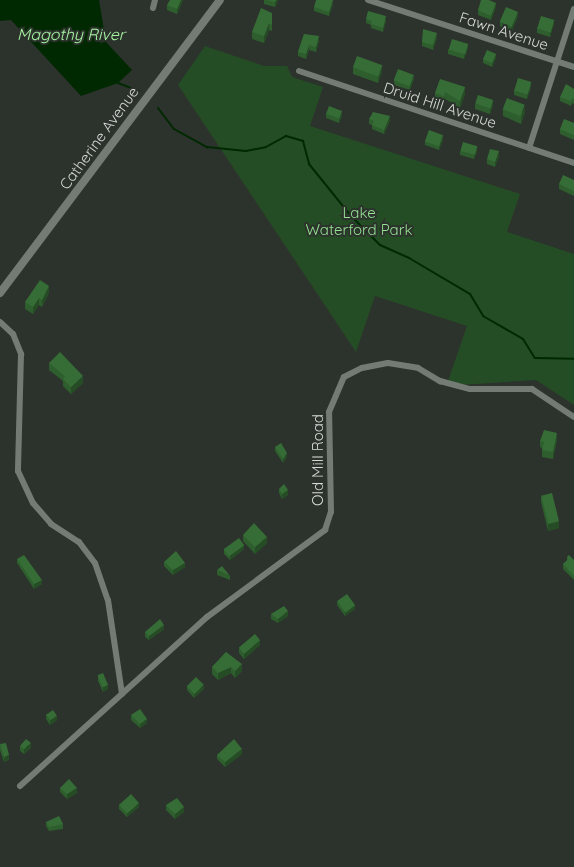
<!DOCTYPE html>
<style>
body{margin:0}
#map{position:relative;width:574px;height:867px;overflow:hidden;background:#2c322c;font-family:Quicksand,sans-serif}
div>[style]{position:absolute}
[style*='--x']{left:calc(var(--x)*1px);top:calc(var(--y)*1px);width:calc(var(--w)*1px);rotate:calc(var(--a)*1deg)}
.green>*{inset:0;background:#254d25}
.water>*{inset:0;background:#002901}
.stream>*{height:2px;margin:-1px;padding:0 1px;transform-origin:1px;border-radius:1px;background:#002901}
.minor>*{height:6px;margin:-3px;padding:0 3px;transform-origin:3px;border-radius:3px;background:#747b74}
.tertiary>*{height:8px;margin:-4px;padding:0 4px;transform-origin:4px;border-radius:4px;background:#747b74}
.wall>*{inset:0;background:#2e5e2e}
.shaded-wall>*{inset:0;background:#264c26}
.building>*{inset:0;background:#366d36;transform-origin:0 0}
span{translate:-50% -50%;white-space:nowrap;text-align:center;line-height:1.15;-webkit-text-stroke:4px #2c322c;paint-order:stroke}
.street-label{font-size:15px;color:#d6d9d5}
.park-label{font-size:15px;color:#94e292}
.water-label{font-size:16px;color:#a6f5a3;font-style:italic}
</style>
<div id="map">
<div class="green">
<div style="clip-path:polygon(205px 46px,264px 66px,287px 66px,292px 77px,323px 87px,310px 126px,520px 194px,507px 232px,574px 254px,574px 405px,536px 380px,459px 385px,448px 381px,467px 326px,375px 296px,356px 352px,178px 85px)"></div>
</div>
<div class="water">
<div style="clip-path:polygon(0 0,99px 0,106px 42px,132px 70px,118px 83px,81px 96px,11px 20px,0 21px)"></div>
</div>
<div class="stream">
<div style="--x:118;--y:83;--w:22;--a:21"></div>
<div style="--x:158;--y:108;--w:26;--a:53"></div>
<div style="--x:174;--y:129;--w:38;--a:29"></div>
<div style="--x:207;--y:147;--w:39;--a:6"></div>
<div style="--x:246;--y:151;--w:20;--a:-11"></div>
<div style="--x:266;--y:147;--w:23;--a:-29"></div>
<div style="--x:286;--y:136;--w:18;--a:16"></div>
<div style="--x:303;--y:141;--w:24;--a:75"></div>
<div style="--x:309;--y:164;--w:67;--a:51.1"></div>
<div style="--x:351;--y:216;--w:41;--a:45"></div>
<div style="--x:380;--y:245;--w:32;--a:24"></div>
<div style="--x:409;--y:258;--w:71;--a:30.5"></div>
<div style="--x:470;--y:294;--w:26;--a:59"></div>
<div style="--x:483;--y:316;--w:46;--a:29.9"></div>
<div style="--x:523;--y:339;--w:22;--a:58"></div>
<div style="--x:535;--y:358;--w:39;--a:1"></div>
</div>
<div class="minor">
<div style="--x:368;--y:0;--w:217;--a:18"></div>
<div style="--x:153;--y:8;--w:8;--a:-76"></div>
<div style="--x:299;--y:71;--w:290;--a:18.5"></div>
<div style="--x:529;--y:148;--w:146;--a:-72.1"></div>
<div style="--x:0;--y:322;--w:18;--a:43"></div>
<div style="--x:13;--y:334;--w:22;--a:68"></div>
<div style="--x:21;--y:354;--w:117;--a:91.5"></div>
<div style="--x:18;--y:471;--w:35;--a:65"></div>
<div style="--x:33;--y:503;--w:28;--a:49"></div>
<div style="--x:51;--y:524;--w:33;--a:33"></div>
<div style="--x:79;--y:542;--w:26;--a:53"></div>
<div style="--x:95;--y:563;--w:39;--a:71"></div>
<div style="--x:108;--y:600;--w:95;--a:81.5"></div>
<div style="--x:20;--y:786;--w:252;--a:-42.1"></div>
<div style="--x:207;--y:617;--w:147;--a:-36.4"></div>
<div style="--x:325;--y:530;--w:19;--a:-72"></div>
<div style="--x:331;--y:512;--w:100;--a:-91.1"></div>
<div style="--x:329;--y:412;--w:38;--a:-67"></div>
<div style="--x:344;--y:377;--w:20;--a:-27"></div>
<div style="--x:362;--y:368;--w:26;--a:-11"></div>
<div style="--x:388;--y:363;--w:30;--a:9"></div>
<div style="--x:418;--y:368;--w:26;--a:31"></div>
<div style="--x:440;--y:381;--w:31;--a:15"></div>
<div style="--x:470;--y:389;--w:62;--a:0"></div>
<div style="--x:532;--y:389;--w:50;--a:33.7"></div>
</div>
<div class="tertiary">
<div style="--x:0;--y:293;--w:366;--a:-53.1"></div>
</div>
<div class="wall">
<div style="clip-path:polygon(183px 0,177px 14px,167px 10px,167px 5px)"></div>
<div style="clip-path:polygon(264px 0,278px 0,275px 7px,264px 4px)"></div>
<div style="clip-path:polygon(333px 4px,329px 16px,314px 11px,314px 7px)"></div>
<div style="clip-path:polygon(496px 7px,491px 20px,478px 15px,478px 10px)"></div>
<div style="clip-path:polygon(272px 13px,272px 31px,269px 30px,264px 43px,252px 39px,252px 32px)"></div>
<div style="clip-path:polygon(518px 16px,511px 33px,500px 26px,500px 22px)"></div>
<div style="clip-path:polygon(366px 19px,386px 21px,383px 32px,371px 28px,371px 25px,366px 23px)"></div>
<div style="clip-path:polygon(554px 24px,550px 37px,537px 33px,537px 28px)"></div>
<div style="clip-path:polygon(304px 34px,319px 41px,316px 52px,309px 50px,306px 59px,298px 56px,298px 52px)"></div>
<div style="clip-path:polygon(437px 38px,433px 50px,422px 46px,422px 42px)"></div>
<div style="clip-path:polygon(468px 48px,464px 59px,448px 54px,448px 49px)"></div>
<div style="clip-path:polygon(496px 58px,492px 67px,483px 63px,483px 59px)"></div>
<div style="clip-path:polygon(353px 67px,382px 72px,378px 83px,353px 74px)"></div>
<div style="clip-path:polygon(414px 79px,410px 90px,394px 85px,394px 80px)"></div>
<div style="clip-path:polygon(465px 87px,465px 94px,460px 108px,445px 99px,444px 102px,435px 100px,435px 93px)"></div>
<div style="clip-path:polygon(531px 87px,527px 99px,514px 95px,514px 90px)"></div>
<div style="clip-path:polygon(574px 89px,574px 104px,572px 103px,571px 106px,560px 101px,560px 97px)"></div>
<div style="clip-path:polygon(475px 104px,493px 105px,490px 114px,475px 109px)"></div>
<div style="clip-path:polygon(503px 109px,525px 112px,521px 124px,503px 116px)"></div>
<div style="clip-path:polygon(326px 113px,342px 116px,339px 123px,326px 118px)"></div>
<div style="clip-path:polygon(369px 119px,390px 121px,384px 134px,372px 129px,372px 125px,369px 124px)"></div>
<div style="clip-path:polygon(574px 123px,574px 140px,560px 134px,560px 129px)"></div>
<div style="clip-path:polygon(443px 140px,439px 150px,425px 145px,425px 141px)"></div>
<div style="clip-path:polygon(460px 151px,477px 151px,474px 159px,460px 155px)"></div>
<div style="clip-path:polygon(499px 156px,495px 167px,487px 164px,487px 159px)"></div>
<div style="clip-path:polygon(574px 180px,574px 196px,559px 189px,559px 184px)"></div>
<div style="clip-path:polygon(49px 293px,42px 307px,39px 305px,33px 314px,25px 309px,25px 302px)"></div>
<div style="clip-path:polygon(49px 363px,83px 383px,71px 394px,63px 386px,63px 381px,49px 370px)"></div>
<div style="clip-path:polygon(557px 440px,553px 459px,542px 457px,542px 448px,540px 447px,540px 441px)"></div>
<div style="clip-path:polygon(275px 447px,287px 457px,283px 463px,275px 451px)"></div>
<div style="clip-path:polygon(279px 489px,288px 495px,282px 499px,279px 493px)"></div>
<div style="clip-path:polygon(541px 495px,559px 528px,548px 531px,541px 502px)"></div>
<div style="clip-path:polygon(243px 535px,267px 543px,255px 554px,243px 541px)"></div>
<div style="clip-path:polygon(224px 549px,244px 549px,230px 560px,224px 554px)"></div>
<div style="clip-path:polygon(567px 557px,574px 560px,574px 580px,563px 569px,563px 564px,567px 561px)"></div>
<div style="clip-path:polygon(17px 559px,42px 584px,34px 589px,17px 563px)"></div>
<div style="clip-path:polygon(164px 562px,185px 567px,173px 575px,164px 566px)"></div>
<div style="clip-path:polygon(217px 570px,230px 576px,230px 580px,217px 575px)"></div>
<div style="clip-path:polygon(337px 601px,355px 609px,345px 616px,337px 605px)"></div>
<div style="clip-path:polygon(271px 614px,288px 616px,278px 623px,271px 619px)"></div>
<div style="clip-path:polygon(164px 629px,149px 640px,145px 637px,145px 632px)"></div>
<div style="clip-path:polygon(260px 645px,244px 659px,239px 653px,239px 648px)"></div>
<div style="clip-path:polygon(226px 652px,242px 671px,235px 678px,231px 673px,218px 680px,212px 674px,212px 667px)"></div>
<div style="clip-path:polygon(98px 676px,108px 689px,103px 692px,98px 681px)"></div>
<div style="clip-path:polygon(187px 686px,204px 689px,194px 698px,187px 690px)"></div>
<div style="clip-path:polygon(46px 714px,57px 720px,50px 725px,46px 719px)"></div>
<div style="clip-path:polygon(131px 715px,147px 723px,140px 728px,131px 720px)"></div>
<div style="clip-path:polygon(0 744px,9px 760px,4px 762px,0 750px)"></div>
<div style="clip-path:polygon(20px 746px,31px 748px,24px 754px,20px 751px)"></div>
<div style="clip-path:polygon(242px 754px,225px 767px,217px 759px,217px 755px)"></div>
<div style="clip-path:polygon(60px 788px,77px 793px,67px 799px,60px 792px)"></div>
<div style="clip-path:polygon(119px 804px,139px 807px,127px 817px,119px 809px)"></div>
<div style="clip-path:polygon(166px 805px,184px 812px,175px 819px,166px 810px)"></div>
<div style="clip-path:polygon(46px 822px,63px 824px,63px 829px,49px 831px,46px 826px)"></div>
</div>
<div class="shaded-wall">
<div style="clip-path:polygon(181px 0,183px 0,177px 14px,177px 9px)"></div>
<div style="clip-path:polygon(276px 0,278px 0,275px 7px,275px 2px)"></div>
<div style="clip-path:polygon(333px 0,333px 4px,329px 16px,329px 12px)"></div>
<div style="clip-path:polygon(496px 3px,496px 7px,491px 20px,491px 16px)"></div>
<div style="clip-path:polygon(518px 12px,518px 16px,511px 33px,511px 28px)"></div>
<div style="clip-path:polygon(386px 16px,386px 21px,383px 32px,383px 28px)"></div>
<div style="clip-path:polygon(554px 20px,554px 24px,550px 37px,550px 32px)"></div>
<div style="clip-path:polygon(269px 23px,269px 30px,264px 43px,264px 36px)"></div>
<div style="clip-path:polygon(437px 33px,437px 38px,433px 50px,433px 45px)"></div>
<div style="clip-path:polygon(319px 36px,319px 41px,316px 52px,316px 47px)"></div>
<div style="clip-path:polygon(468px 44px,468px 48px,464px 59px,464px 54px)"></div>
<div style="clip-path:polygon(309px 45px,309px 50px,306px 59px,306px 54px)"></div>
<div style="clip-path:polygon(496px 54px,496px 58px,492px 67px,492px 63px)"></div>
<div style="clip-path:polygon(382px 65px,382px 72px,378px 83px,378px 77px)"></div>
<div style="clip-path:polygon(414px 75px,414px 79px,410px 90px,410px 86px)"></div>
<div style="clip-path:polygon(531px 82px,531px 87px,527px 99px,527px 95px)"></div>
<div style="clip-path:polygon(465px 87px,465px 94px,460px 108px,460px 101px)"></div>
<div style="clip-path:polygon(493px 100px,493px 105px,490px 114px,490px 109px)"></div>
<div style="clip-path:polygon(525px 105px,525px 112px,521px 124px,521px 117px)"></div>
<div style="clip-path:polygon(342px 111px,342px 116px,339px 123px,339px 119px)"></div>
<div style="clip-path:polygon(390px 116px,390px 121px,384px 134px,384px 130px)"></div>
<div style="clip-path:polygon(443px 135px,443px 140px,439px 150px,439px 146px)"></div>
<div style="clip-path:polygon(477px 146px,477px 151px,474px 159px,474px 155px)"></div>
<div style="clip-path:polygon(499px 151px,499px 156px,495px 167px,495px 162px)"></div>
<div style="clip-path:polygon(49px 286px,49px 293px,42px 307px,42px 300px)"></div>
<div style="clip-path:polygon(39px 298px,39px 305px,33px 314px,33px 307px)"></div>
<div style="clip-path:polygon(83px 376px,83px 383px,71px 394px,71px 387px)"></div>
<div style="clip-path:polygon(557px 433px,557px 440px,553px 459px,553px 452px)"></div>
<div style="clip-path:polygon(287px 453px,287px 457px,283px 463px,283px 459px)"></div>
<div style="clip-path:polygon(288px 490px,288px 495px,282px 499px,282px 494px)"></div>
<div style="clip-path:polygon(559px 521px,559px 528px,548px 531px,548px 524px)"></div>
<div style="clip-path:polygon(267px 537px,267px 543px,255px 554px,255px 547px)"></div>
<div style="clip-path:polygon(244px 545px,244px 549px,230px 560px,230px 555px)"></div>
<div style="clip-path:polygon(185px 563px,185px 567px,173px 575px,173px 570px)"></div>
<div style="clip-path:polygon(42px 580px,42px 584px,34px 589px,34px 584px)"></div>
<div style="clip-path:polygon(355px 605px,355px 609px,345px 616px,345px 612px)"></div>
<div style="clip-path:polygon(288px 611px,288px 616px,278px 623px,278px 619px)"></div>
<div style="clip-path:polygon(164px 625px,164px 629px,149px 640px,149px 636px)"></div>
<div style="clip-path:polygon(260px 640px,260px 645px,244px 659px,244px 654px)"></div>
<div style="clip-path:polygon(242px 664px,242px 671px,235px 678px,235px 671px)"></div>
<div style="clip-path:polygon(231px 667px,231px 673px,218px 680px,218px 673px)"></div>
<div style="clip-path:polygon(108px 685px,108px 689px,103px 692px,103px 687px)"></div>
<div style="clip-path:polygon(204px 685px,204px 689px,194px 698px,194px 694px)"></div>
<div style="clip-path:polygon(57px 716px,57px 720px,50px 725px,50px 720px)"></div>
<div style="clip-path:polygon(147px 719px,147px 723px,140px 728px,140px 724px)"></div>
<div style="clip-path:polygon(31px 743px,31px 748px,24px 754px,24px 749px)"></div>
<div style="clip-path:polygon(242px 749px,242px 754px,225px 767px,225px 762px)"></div>
<div style="clip-path:polygon(9px 755px,9px 760px,4px 762px,4px 757px)"></div>
<div style="clip-path:polygon(77px 788px,77px 793px,67px 799px,67px 794px)"></div>
<div style="clip-path:polygon(139px 803px,139px 807px,127px 817px,127px 813px)"></div>
<div style="clip-path:polygon(184px 807px,184px 812px,175px 819px,175px 814px)"></div>
</div>
<div class="building">
<div style="clip-path:polygon(170px 0,181px 0,177px 9px,167px 5px)"></div>
<div style="clip-path:polygon(267px 0,276px 0,275px 2px)"></div>
<div style="clip-path:polygon(316px 0,333px 0,329px 12px,314px 7px)"></div>
<div style="clip-path:polygon(481px 0,489px 0,496px 3px,491px 16px,478px 10px)"></div>
<div style="left:506px;top:7px;width:13px;height:16px;rotate:23deg"></div>
<div style="clip-path:polygon(261px 8px,272px 13px,272px 25px,269px 23px,264px 36px,252px 32px)"></div>
<div style="clip-path:polygon(368px 11px,386px 16px,383px 28px,371px 24px,372px 21px,366px 19px)"></div>
<div style="left:541px;top:16px;width:14px;height:13px;rotate:17deg"></div>
<div style="clip-path:polygon(423px 29px,437px 33px,433px 45px,422px 42px)"></div>
<div style="clip-path:polygon(304px 34px,319px 36px,316px 47px,309px 45px,306px 54px,298px 52px)"></div>
<div style="left:452px;top:39px;width:17px;height:11px;rotate:17deg"></div>
<div style="left:487px;top:50px;width:10px;height:10px;rotate:24deg"></div>
<div style="left:357px;top:56px;width:27px;height:12px;rotate:20deg"></div>
<div style="left:398px;top:69px;width:17px;height:12px;rotate:21deg"></div>
<div style="left:518px;top:78px;width:14px;height:13px;rotate:17deg"></div>
<div style="clip-path:polygon(440px 79px,465px 87px,460px 101px,445px 92px,444px 96px,435px 93px)"></div>
<div style="clip-path:polygon(566px 84px,574px 89px,574px 99px,572px 98px,571px 101px,560px 97px)"></div>
<div style="left:478px;top:95px;width:16px;height:9px;rotate:18deg"></div>
<div style="left:507px;top:98px;width:19px;height:12px;rotate:21deg"></div>
<div style="left:329px;top:106px;width:14px;height:8px;rotate:21deg"></div>
<div style="clip-path:polygon(373px 112px,390px 116px,384px 130px,372px 125px,374px 121px,369px 119px)"></div>
<div style="clip-path:polygon(564px 119px,574px 123px,574px 135px,560px 129px)"></div>
<div style="left:429px;top:130px;width:15px;height:12px;rotate:20deg"></div>
<div style="left:463px;top:142px;width:15px;height:9px;rotate:16deg"></div>
<div style="clip-path:polygon(490px 149px,499px 151px,495px 162px,487px 159px)"></div>
<div style="clip-path:polygon(563px 175px,574px 180px,574px 191px,559px 184px)"></div>
<div style="clip-path:polygon(40px 280px,49px 286px,42px 300px,39px 298px,33px 307px,25px 302px)"></div>
<div style="clip-path:polygon(60px 352px,83px 376px,71px 387px,63px 379px,65px 376px,49px 363px)"></div>
<div style="clip-path:polygon(544px 430px,557px 433px,553px 452px,542px 450px,544px 442px,540px 441px)"></div>
<div style="clip-path:polygon(281px 443px,287px 453px,283px 459px,275px 447px)"></div>
<div style="clip-path:polygon(284px 484px,288px 490px,282px 494px,279px 489px)"></div>
<div style="left:552px;top:493px;width:29px;height:11px;rotate:76deg"></div>
<div style="clip-path:polygon(254px 523px,267px 537px,255px 547px,243px 535px)"></div>
<div style="left:239px;top:538px;width:9px;height:19px;rotate:54deg"></div>
<div style="clip-path:polygon(176px 551px,185px 563px,173px 570px,164px 562px)"></div>
<div style="clip-path:polygon(24px 555px,42px 580px,34px 584px,17px 559px)"></div>
<div style="clip-path:polygon(569px 555px,574px 560px,574px 576px,563px 564px,568px 559px,567px 557px)"></div>
<div style="clip-path:polygon(222px 566px,230px 576px,217px 570px)"></div>
<div style="left:347px;top:594px;width:14px;height:12px;rotate:54deg"></div>
<div style="clip-path:polygon(284px 606px,288px 611px,278px 619px,271px 614px)"></div>
<div style="clip-path:polygon(160px 619px,164px 625px,149px 636px,145px 632px)"></div>
<div style="left:255px;top:634px;width:8px;height:21px;rotate:50deg"></div>
<div style="clip-path:polygon(226px 652px,242px 664px,235px 671px,231px 667px,218px 673px,212px 667px)"></div>
<div style="left:103px;top:673px;width:13px;height:6px;rotate:67deg"></div>
<div style="left:196px;top:677px;width:11px;height:13px;rotate:45deg"></div>
<div style="clip-path:polygon(140px 709px,147px 719px,140px 724px,131px 715px)"></div>
<div style="left:53px;top:710px;width:7px;height:8px;rotate:56deg"></div>
<div style="clip-path:polygon(26px 739px,31px 743px,24px 749px,20px 746px)"></div>
<div style="clip-path:polygon(234px 739px,242px 749px,225px 762px,217px 755px)"></div>
<div style="clip-path:polygon(6px 743px,9px 755px,4px 757px,0 744px)"></div>
<div style="clip-path:polygon(69px 779px,77px 788px,67px 794px,60px 788px)"></div>
<div style="left:131px;top:794px;width:12px;height:16px;rotate:48deg"></div>
<div style="clip-path:polygon(177px 798px,184px 807px,175px 814px,166px 805px)"></div>
<div style="clip-path:polygon(59px 816px,63px 824px,49px 827px,46px 822px)"></div>
</div>
<div class="street-label">
<span style="left:504px;top:31px;rotate:18deg">Fawn Avenue</span>
<span style="left:440px;top:105px;rotate:18deg">Druid Hill Avenue</span>
<span style="left:99px;top:138px;rotate:-54deg">Catherine Avenue</span>
<span style="left:318px;top:460px;rotate:-90deg">Old Mill Road</span>
</div>
<div class="park-label">
<span style="left:359px;top:221px">Lake<br>Waterford Park</span>
</div>
<div class="water-label">
<span style="left:71px;top:34px">Magothy River</span>
</div>
</div>
